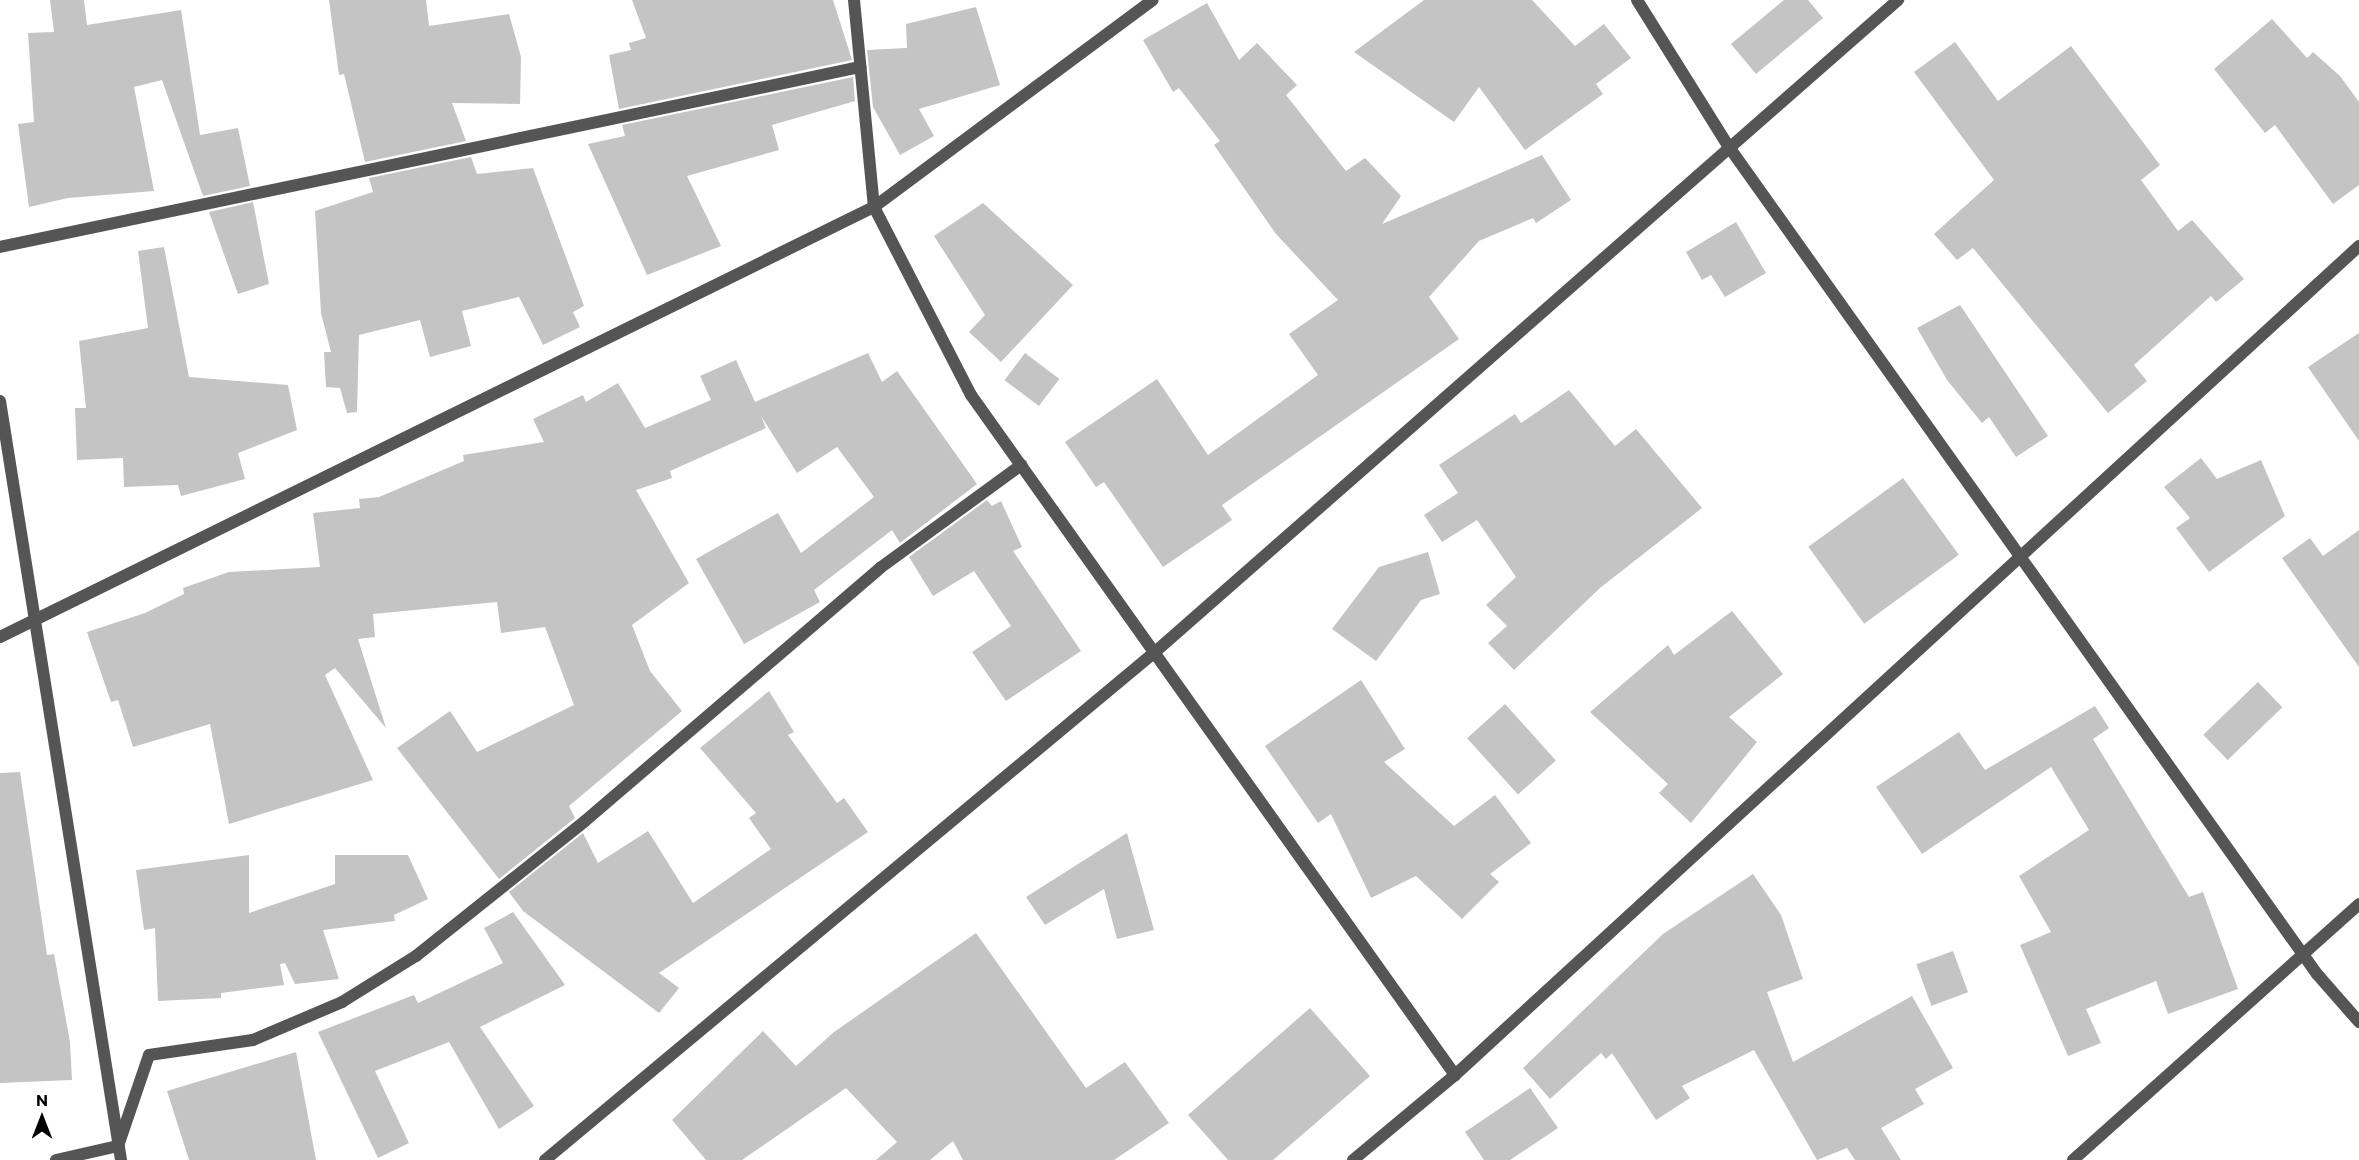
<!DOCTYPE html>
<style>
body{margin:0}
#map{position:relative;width:2359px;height:1160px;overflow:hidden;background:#fff;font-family:Commissioner,sans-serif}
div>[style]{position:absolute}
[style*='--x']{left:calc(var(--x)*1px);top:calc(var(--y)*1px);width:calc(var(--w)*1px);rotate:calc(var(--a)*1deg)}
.building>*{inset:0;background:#c4c4c4;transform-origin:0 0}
.street>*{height:12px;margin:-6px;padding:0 6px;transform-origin:6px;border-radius:6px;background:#555}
span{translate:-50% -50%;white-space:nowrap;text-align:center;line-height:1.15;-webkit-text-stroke:5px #fff;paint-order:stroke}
.north{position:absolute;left:12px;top:1088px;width:60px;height:60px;-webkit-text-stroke:4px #fff;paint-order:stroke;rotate:0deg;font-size:16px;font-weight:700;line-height:24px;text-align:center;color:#000}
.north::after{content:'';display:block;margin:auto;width:21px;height:27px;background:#000;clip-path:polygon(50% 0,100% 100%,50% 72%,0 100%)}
</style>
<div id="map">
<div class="building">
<div style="clip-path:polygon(50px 0,84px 0,87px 25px,181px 10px,200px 135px,238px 128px,250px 186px,203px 196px,162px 80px,134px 87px,154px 191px,68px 198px,29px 207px,18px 124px,34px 122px,28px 33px,54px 32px)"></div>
<div style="clip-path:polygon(329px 0,426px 0,429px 26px,509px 14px,521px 57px,520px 104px,452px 103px,466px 141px,365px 162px,344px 74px,339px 75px)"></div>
<div style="clip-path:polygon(632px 0,833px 0,852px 60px,619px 109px,609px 55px,631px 50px,629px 43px,646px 38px)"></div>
<div style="clip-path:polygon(1424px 0,1532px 0,1575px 46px,1604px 24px,1631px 58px,1596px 84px,1603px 94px,1525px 150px,1479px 87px,1454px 122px,1354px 52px)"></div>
<div style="clip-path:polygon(1784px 0,1808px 0,1823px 18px,1756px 74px,1731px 44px)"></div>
<div style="clip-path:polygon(1207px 3px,1239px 60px,1257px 43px,1297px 85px,1286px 95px,1346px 171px,1365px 158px,1401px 196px,1382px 224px,1542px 155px,1571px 200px,1536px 223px,1533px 218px,1479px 241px,1429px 297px,1459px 339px,1222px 505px,1232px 520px,1163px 567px,1104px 482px,1096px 487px,1065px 442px,1157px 379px,1208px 455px,1318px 375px,1289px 334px,1338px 300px,1276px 234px,1214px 145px,1220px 141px,1179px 88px,1173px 92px,1143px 40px)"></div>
<div style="clip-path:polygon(976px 7px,1000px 85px,919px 109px,934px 136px,900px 155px,873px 107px,867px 50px,907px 48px,906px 24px)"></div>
<div style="clip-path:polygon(2272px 19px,2307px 58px,2313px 52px,2340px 76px,2359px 102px,2359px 185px,2333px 204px,2275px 125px,2265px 133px,2214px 69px)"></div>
<div style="clip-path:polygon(1955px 42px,1998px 101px,2071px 46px,2160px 165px,2141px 180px,2178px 231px,2192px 220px,2244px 279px,2216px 302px,2211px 296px,2134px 365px,2147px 381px,2108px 413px,1973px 248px,1957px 260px,1934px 234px,1994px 180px,1914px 72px)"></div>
<div style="clip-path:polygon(853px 77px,855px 101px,772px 125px,779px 150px,687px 176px,721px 246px,647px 275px,588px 144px,625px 136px,622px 125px)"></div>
<div style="clip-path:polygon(471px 157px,477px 174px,533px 168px,584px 306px,573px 312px,580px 327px,543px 345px,519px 297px,462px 311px,471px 346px,430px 357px,420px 320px,359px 335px,357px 412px,347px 413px,340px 388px,326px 387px,324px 352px,331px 352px,321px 313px,315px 211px,373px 192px,369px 178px)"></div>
<div style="clip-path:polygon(253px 202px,269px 284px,238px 294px,209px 212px)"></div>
<div style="clip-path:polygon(983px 203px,1073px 285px,1001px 362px,969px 332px,985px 315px,934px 236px)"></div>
<div style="clip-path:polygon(1736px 222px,1766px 273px,1725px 297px,1711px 275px,1702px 280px,1686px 252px)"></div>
<div style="clip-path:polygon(164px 247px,189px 377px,288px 385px,297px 430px,238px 453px,245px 479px,181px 496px,178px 485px,124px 487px,123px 458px,77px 460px,75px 408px,86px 408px,79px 341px,148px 328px,138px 251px)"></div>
<div style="clip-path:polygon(1960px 305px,2048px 436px,2016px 457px,1989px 417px,1982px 423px,1947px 380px,1917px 328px)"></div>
<div style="clip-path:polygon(2359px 333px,2359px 441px,2308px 367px)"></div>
<div style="clip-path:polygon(868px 353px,882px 382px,897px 371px,977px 484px,900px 543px,892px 530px,814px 590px,820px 602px,744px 644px,696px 559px,778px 513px,801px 553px,874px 497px,837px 447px,797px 473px,761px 416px,766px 428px,670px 471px,672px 478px,636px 490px,689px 583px,632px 625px,650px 671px,682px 711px,569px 806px,575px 818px,499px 879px,397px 748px,450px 711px,477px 752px,574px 705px,545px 627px,501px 633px,497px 602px,373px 614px,375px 637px,358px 639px,386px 728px,335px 668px,325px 675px,373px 780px,229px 824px,210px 724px,133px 747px,118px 700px,111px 702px,87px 632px,145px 613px,184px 594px,183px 588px,229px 572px,320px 567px,313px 513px,360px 508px,359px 499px,379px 497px,464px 461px,463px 455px,544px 442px,533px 419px,583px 395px,586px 402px,618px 383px,645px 428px,711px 400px,700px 376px,736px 360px,755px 402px)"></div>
<div style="left:1025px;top:353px;width:43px;height:34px;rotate:37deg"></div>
<div style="clip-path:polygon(1569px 390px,1615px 446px,1636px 429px,1702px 508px,1600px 588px,1514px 670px,1488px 643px,1507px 626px,1486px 605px,1516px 577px,1477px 520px,1442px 542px,1424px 515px,1458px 493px,1439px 465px,1515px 414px,1521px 423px)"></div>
<div style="clip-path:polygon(2201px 458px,2217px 479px,2261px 460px,2285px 516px,2209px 572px,2176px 528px,2190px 518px,2164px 487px)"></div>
<div style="left:1903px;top:478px;width:95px;height:117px;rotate:54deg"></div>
<div style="clip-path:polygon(987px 500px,992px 506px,1001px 501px,1022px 547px,1013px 551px,1081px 651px,1006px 701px,972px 652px,1011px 626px,974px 571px,933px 596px,909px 557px)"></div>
<div style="clip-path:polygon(2359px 530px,2359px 667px,2282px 558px,2310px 538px,2323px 556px)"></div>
<div style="clip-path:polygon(1428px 552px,1440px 594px,1421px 600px,1376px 661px,1332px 629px,1379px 567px)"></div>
<div style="clip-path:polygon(1732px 611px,1783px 674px,1729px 717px,1757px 742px,1691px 823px,1659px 793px,1668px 784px,1590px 712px,1668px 645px,1674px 655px)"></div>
<div style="clip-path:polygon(1361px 680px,1405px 749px,1384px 762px,1454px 826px,1495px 795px,1531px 843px,1490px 874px,1499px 882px,1462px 919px,1416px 876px,1371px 898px,1331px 814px,1318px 823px,1265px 746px)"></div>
<div style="left:2258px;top:682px;width:35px;height:76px;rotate:46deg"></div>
<div style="clip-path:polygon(769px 691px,794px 732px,788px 735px,837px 803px,844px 798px,868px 832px,659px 973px,679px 988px,659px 1013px,523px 911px,509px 892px,583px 833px,598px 863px,648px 831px,693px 903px,771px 849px,749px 818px,756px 813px,700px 748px)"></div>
<div style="left:1505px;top:704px;width:76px;height:51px;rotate:48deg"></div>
<div style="clip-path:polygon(2095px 706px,2109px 728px,2093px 739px,2189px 897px,2203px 892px,2238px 989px,2168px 1014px,2156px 981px,2086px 1009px,2101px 1043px,2068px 1056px,2020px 945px,2051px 932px,2019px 876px,2089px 830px,2051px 767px,1922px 854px,1876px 787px,1959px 732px,1985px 770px)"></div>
<div style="clip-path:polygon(20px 772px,47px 955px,54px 954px,70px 1042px,72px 1080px,0 1083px,0 773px)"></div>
<div style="clip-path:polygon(1127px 833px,1154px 930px,1117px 939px,1104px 889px,1045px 925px,1026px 897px)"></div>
<div style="clip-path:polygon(249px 855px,249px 913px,335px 884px,335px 855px,408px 855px,428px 899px,394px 915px,395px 921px,323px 930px,339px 979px,295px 984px,285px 963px,280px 964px,284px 985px,221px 993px,221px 998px,158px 1001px,155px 928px,144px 930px,136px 870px)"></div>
<div style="clip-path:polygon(1753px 874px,1781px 915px,1803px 979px,1767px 992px,1793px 1062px,1912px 996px,1953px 1068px,1915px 1089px,1924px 1104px,1881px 1128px,1901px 1160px,1855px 1160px,1847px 1148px,1817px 1160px,1754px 1050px,1682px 1086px,1690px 1098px,1656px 1120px,1612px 1053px,1606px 1059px,1601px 1053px,1550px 1099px,1523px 1068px,1663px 934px)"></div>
<div style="clip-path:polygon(513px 912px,565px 985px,480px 1027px,534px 1106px,499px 1129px,449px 1042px,375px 1071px,409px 1143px,378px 1158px,318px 1032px,414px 995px,418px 1003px,503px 963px,484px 928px)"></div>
<div style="clip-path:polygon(976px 933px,1086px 1088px,1125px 1062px,1169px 1123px,1114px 1160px,963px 1160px,953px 1141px,930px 1160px,876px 1160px,897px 1142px,846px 1088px,742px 1160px,706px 1160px,672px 1120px,763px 1031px,796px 1066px,834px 1032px)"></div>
<div style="left:1953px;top:951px;width:44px;height:39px;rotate:70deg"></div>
<div style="clip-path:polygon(1310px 1008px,1370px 1076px,1273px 1160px,1228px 1160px,1188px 1115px)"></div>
<div style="clip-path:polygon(296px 1052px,316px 1160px,189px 1160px,167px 1091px)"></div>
<div style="clip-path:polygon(1530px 1088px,1558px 1128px,1510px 1160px,1484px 1160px,1465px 1132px)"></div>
</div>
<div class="street">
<div style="--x:854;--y:0;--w:208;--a:84.5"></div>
<div style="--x:874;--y:207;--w:212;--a:62.7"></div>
<div style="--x:971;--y:395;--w:835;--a:54.56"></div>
<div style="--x:1637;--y:0;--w:173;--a:58"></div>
<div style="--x:1729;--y:147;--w:1015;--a:54.59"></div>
<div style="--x:2317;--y:974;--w:64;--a:48.8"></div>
<div style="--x:0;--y:247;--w:879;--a:-11.82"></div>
<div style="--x:0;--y:401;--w:769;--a:80.94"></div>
<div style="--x:0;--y:637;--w:974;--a:-26.2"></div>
<div style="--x:874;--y:207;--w:347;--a:-36.6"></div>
<div style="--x:56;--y:1160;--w:64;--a:-12.7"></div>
<div style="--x:118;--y:1146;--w:96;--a:-71.2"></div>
<div style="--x:149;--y:1055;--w:105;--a:-8.2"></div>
<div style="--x:253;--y:1040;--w:97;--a:-23.1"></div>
<div style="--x:342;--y:1002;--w:87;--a:-31.9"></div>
<div style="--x:416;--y:956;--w:216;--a:-38.6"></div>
<div style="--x:585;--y:821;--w:389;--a:-40.6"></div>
<div style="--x:880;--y:568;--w:175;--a:-36.1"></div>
<div style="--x:545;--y:1160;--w:794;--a:-39.79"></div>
<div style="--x:1155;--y:652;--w:989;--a:-41.27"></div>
<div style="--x:1353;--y:1160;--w:133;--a:-39.8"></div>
<div style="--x:1455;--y:1075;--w:1227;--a:-42.52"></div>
<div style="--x:2073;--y:1160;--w:384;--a:-41.8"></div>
</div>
<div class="north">N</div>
</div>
